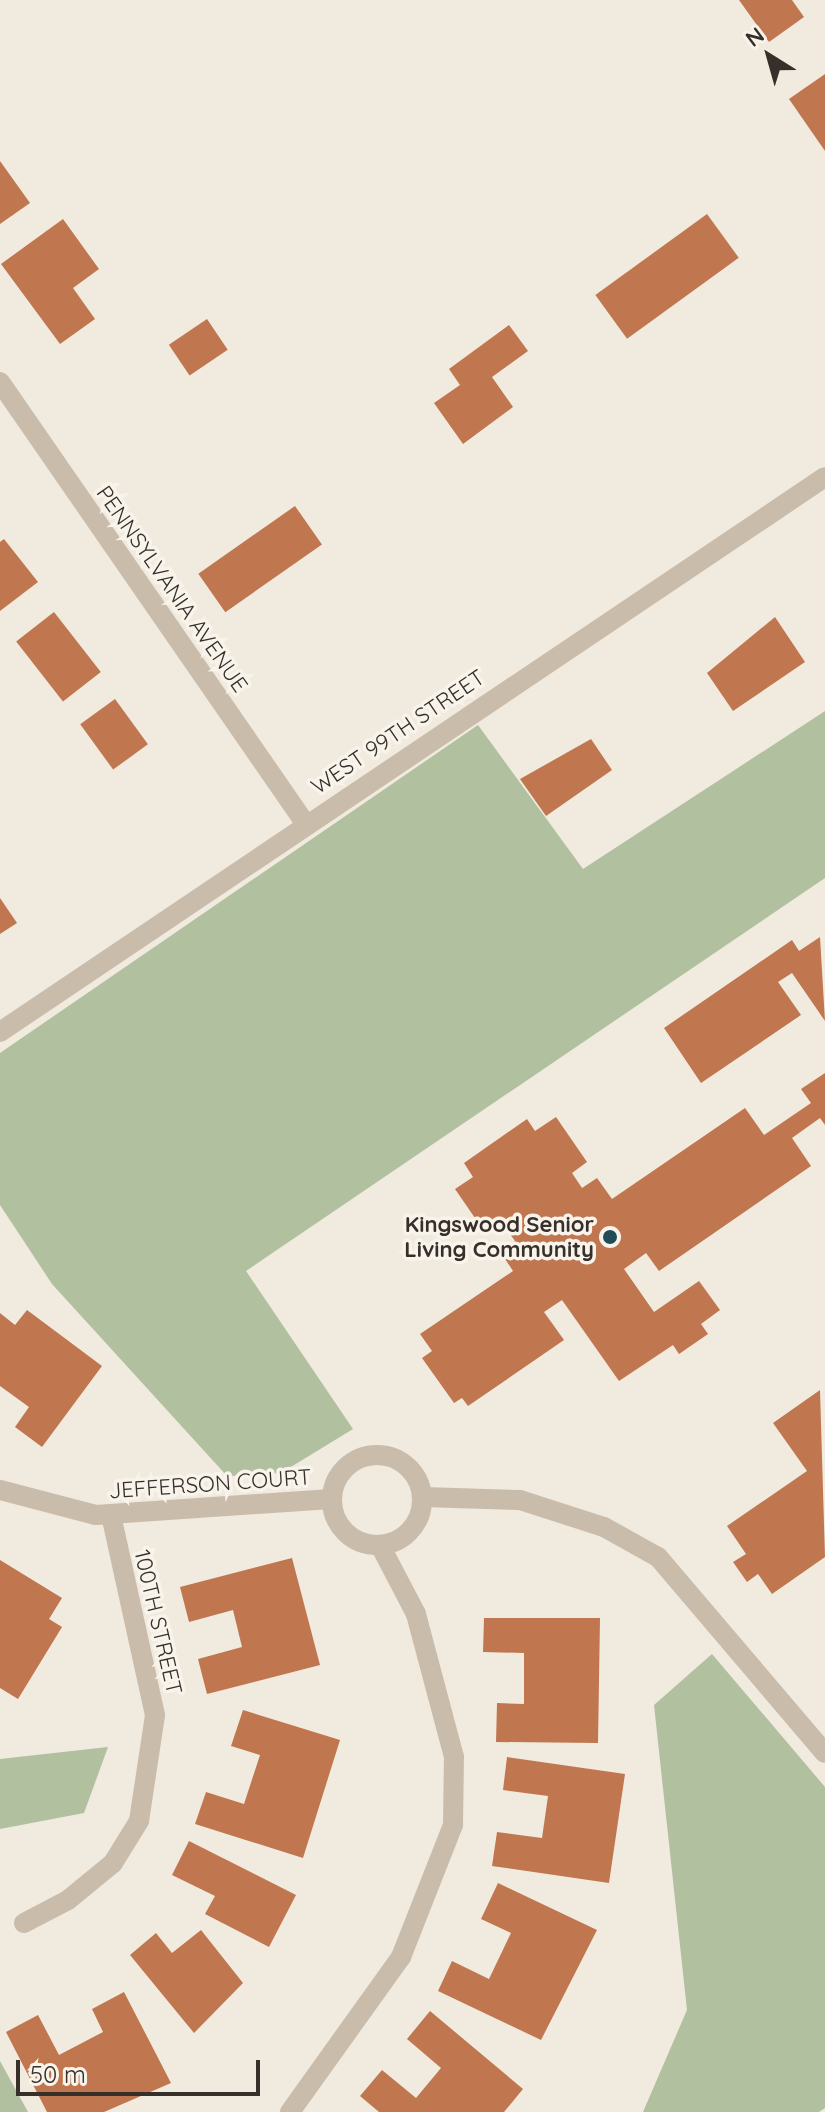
<!DOCTYPE html>
<style>
body{margin:0}
#map{position:relative;width:825px;height:2112px;overflow:hidden;background:#f1eade;font-family:Quicksand,sans-serif}
div>[style]{position:absolute}
[style*='--x']{left:calc(var(--x)*1px);top:calc(var(--y)*1px);width:calc(var(--w)*1px);rotate:calc(var(--a)*1deg)}
.green>*{inset:0;background:#b1c09f}
.building>*{inset:0;background:#c0764e;transform-origin:0 0}
.minor>*{height:20px;margin:-10px;padding:0 10px;transform-origin:10px;border-radius:10px;background:#c9bcab}
.minor>.ring{margin:-10px;padding:0;box-sizing:content-box;background:none;border:20px solid #c9bcab;border-radius:50%}
.dots>*{width:22px;height:22px;translate:-50% -50%;box-sizing:border-box;border:4px solid #f9f4eb;border-radius:50%}
span{translate:-50% -50%;white-space:nowrap;text-align:center;line-height:1.15;-webkit-text-stroke:7px #f9f4eb;paint-order:stroke}
.street-label{font-size:22px;color:#372f2a}
.poi-label{font-size:22px;color:#372f2a;font-weight:700}
.right{translate:-100% -50%;text-align:right}
.north{position:absolute;left:729px;top:16px;width:80px;height:80px;-webkit-text-stroke:6px #f9f4eb;paint-order:stroke;rotate:323deg;font-size:22px;font-weight:700;line-height:32px;text-align:center;color:#372f2a}
.north::after{content:'';display:block;margin:auto;width:28px;height:36px;background:#372f2a;clip-path:polygon(50% 0,100% 100%,50% 72%,0 100%)}
.scale{position:absolute;left:16px;top:2060px;width:244px;height:36px;box-sizing:border-box;border:4px solid #372f2a;border-top:0;padding-left:10px;font-size:24px;line-height:28px;white-space:nowrap;color:#372f2a;-webkit-text-stroke:6px #f9f4eb;paint-order:stroke}
</style>
<div id="map">
<div class="green">
<div style="clip-path:polygon(825px 711px,825px 878px,246px 1271px,353px 1429px,281px 1473px,227px 1476px,52px 1284px,0 1205px,0 1053px,478px 725px,583px 869px)"></div>
<div style="clip-path:polygon(712px 1654px,825px 1787px,825px 2108px,819px 2112px,643px 2112px,687px 2010px,654px 1705px)"></div>
<div style="clip-path:polygon(108px 1747px,84px 1813px,0 1829px,0 1759px)"></div>
<div style="clip-path:polygon(0 2061px,28px 2112px,0 2112px)"></div>
</div>
<div class="building">
<div style="clip-path:polygon(739px 0,792px 0,804px 17px,769px 42px)"></div>
<div style="clip-path:polygon(825px 74px,825px 151px,789px 99px)"></div>
<div style="clip-path:polygon(0 161px,30px 203px,0 224px)"></div>
<div style="left:707px;top:214px;width:54px;height:138px;rotate:54deg"></div>
<div style="clip-path:polygon(63px 219px,99px 269px,73px 288px,95px 319px,60px 344px,1px 264px)"></div>
<div style="left:207px;top:319px;width:37px;height:46px;rotate:56deg"></div>
<div style="clip-path:polygon(509px 325px,528px 351px,492px 377px,513px 407px,463px 444px,434px 403px,460px 385px,449px 369px)"></div>
<div style="left:295px;top:506px;width:47px;height:118px;rotate:55deg"></div>
<div style="clip-path:polygon(4px 539px,38px 582px,0 611px,0 542px)"></div>
<div style="left:54px;top:612px;width:76px;height:48px;rotate:52deg"></div>
<div style="clip-path:polygon(775px 617px,805px 662px,733px 711px,707px 673px)"></div>
<div style="left:115px;top:699px;width:56px;height:43px;rotate:54deg"></div>
<div style="clip-path:polygon(591px 739px,612px 770px,546px 816px,520px 779px)"></div>
<div style="clip-path:polygon(0 898px,17px 923px,0 934px)"></div>
<div style="clip-path:polygon(820px 937px,825px 1021px,792px 973px,778px 982px,801px 1015px,701px 1083px,664px 1028px,792px 940px,799px 951px)"></div>
<div style="clip-path:polygon(825px 1073px,825px 1125px,820px 1118px,792px 1138px,811px 1166px,659px 1271px,646px 1253px,624px 1269px,654px 1312px,699px 1281px,720px 1310px,701px 1324px,708px 1334px,679px 1354px,673px 1345px,619px 1381px,562px 1300px,544px 1312px,564px 1340px,468px 1406px,462px 1398px,454px 1403px,422px 1358px,432px 1351px,420px 1334px,513px 1271px,500px 1251px,515px 1241px,502px 1223px,486px 1234px,455px 1189px,473px 1177px,464px 1163px,527px 1119px,535px 1131px,556px 1117px,587px 1162px,572px 1173px,582px 1188px,597px 1178px,612px 1199px,745px 1108px,764px 1135px,811px 1103px,801px 1089px)"></div>
<div style="clip-path:polygon(27px 1310px,102px 1366px,42px 1447px,15px 1427px,29px 1407px,0 1386px,0 1313px,15px 1325px)"></div>
<div style="clip-path:polygon(820px 1390px,825px 1557px,772px 1594px,758px 1574px,747px 1582px,733px 1562px,746px 1554px,727px 1526px,807px 1471px,773px 1423px)"></div>
<div style="clip-path:polygon(292px 1558px,320px 1665px,207px 1694px,198px 1659px,242px 1647px,233px 1610px,189px 1622px,180px 1587px)"></div>
<div style="clip-path:polygon(0 1560px,62px 1598px,49px 1619px,62px 1627px,18px 1699px,0 1688px)"></div>
<div style="clip-path:polygon(484px 1618px,600px 1618px,598px 1743px,496px 1742px,497px 1703px,524px 1704px,524px 1653px,483px 1652px)"></div>
<div style="clip-path:polygon(243px 1710px,340px 1740px,303px 1858px,195px 1824px,206px 1792px,244px 1804px,260px 1755px,231px 1746px)"></div>
<div style="clip-path:polygon(507px 1757px,625px 1774px,609px 1883px,492px 1866px,497px 1832px,542px 1838px,548px 1796px,503px 1790px)"></div>
<div style="clip-path:polygon(189px 1841px,296px 1895px,269px 1947px,205px 1914px,215px 1896px,172px 1875px)"></div>
<div style="clip-path:polygon(498px 1883px,597px 1930px,541px 2040px,438px 1991px,452px 1961px,489px 1979px,511px 1933px,481px 1919px)"></div>
<div style="clip-path:polygon(201px 1930px,243px 1983px,194px 2033px,130px 1955px,156px 1933px,172px 1953px)"></div>
<div style="clip-path:polygon(124px 1992px,171px 2083px,104px 2112px,47px 2112px,6px 2032px,38px 2015px,59px 2055px,103px 2032px,92px 2009px)"></div>
<div style="clip-path:polygon(430px 2011px,523px 2089px,504px 2112px,379px 2112px,360px 2096px,382px 2070px,416px 2098px,441px 2068px,407px 2039px)"></div>
</div>
<div class="minor">
<div style="--x:0;--y:382;--w:536;--a:55.33"></div>
<div style="--x:0;--y:1032;--w:994;--a:-33.93"></div>
<div class="ring" style="left:332px;top:1455px;width:70px;height:70px"></div>
<div style="--x:0;--y:1490;--w:99;--a:14.6"></div>
<div style="--x:96;--y:1515;--w:236;--a:-3.9"></div>
<div style="--x:423;--y:1497;--w:97;--a:1.8"></div>
<div style="--x:520;--y:1500;--w:88;--a:17.8"></div>
<div style="--x:604;--y:1527;--w:62;--a:29.1"></div>
<div style="--x:658;--y:1557;--w:257;--a:49.6"></div>
<div style="--x:24;--y:1923;--w:50;--a:-27.6"></div>
<div style="--x:68;--y:1900;--w:58;--a:-39.4"></div>
<div style="--x:113;--y:1863;--w:49;--a:-58.2"></div>
<div style="--x:139;--y:1821;--w:107;--a:-81.4"></div>
<div style="--x:155;--y:1715;--w:205;--a:-102.4"></div>
<div style="--x:290;--y:2112;--w:191;--a:-54.4"></div>
<div style="--x:401;--y:1957;--w:142;--a:-68.5"></div>
<div style="--x:453;--y:1825;--w:68;--a:-89.2"></div>
<div style="--x:454;--y:1757;--w:148;--a:-104.9"></div>
<div style="--x:416;--y:1614;--w:78;--a:-117.6"></div>
</div>
<div class="dots">
<div style="left:610px;top:1237px;background:#214d57"></div>
</div>
<div class="street-label">
<span style="left:172px;top:589px;rotate:55deg">PENNSYLVANIA AVENUE</span>
<span style="left:398px;top:732px;rotate:-34deg">WEST 99TH STREET</span>
<span style="left:210px;top:1484px;rotate:-4deg">JEFFERSON COURT</span>
<span style="left:158px;top:1622px;rotate:77deg">100TH STREET</span>
</div>
<div class="poi-label">
<span class="right" style="left:594px;top:1237px">Kingswood Senior<br>Living Community</span>
</div>
<div class="north">N</div>
<div class="scale">50 m</div>
</div>
